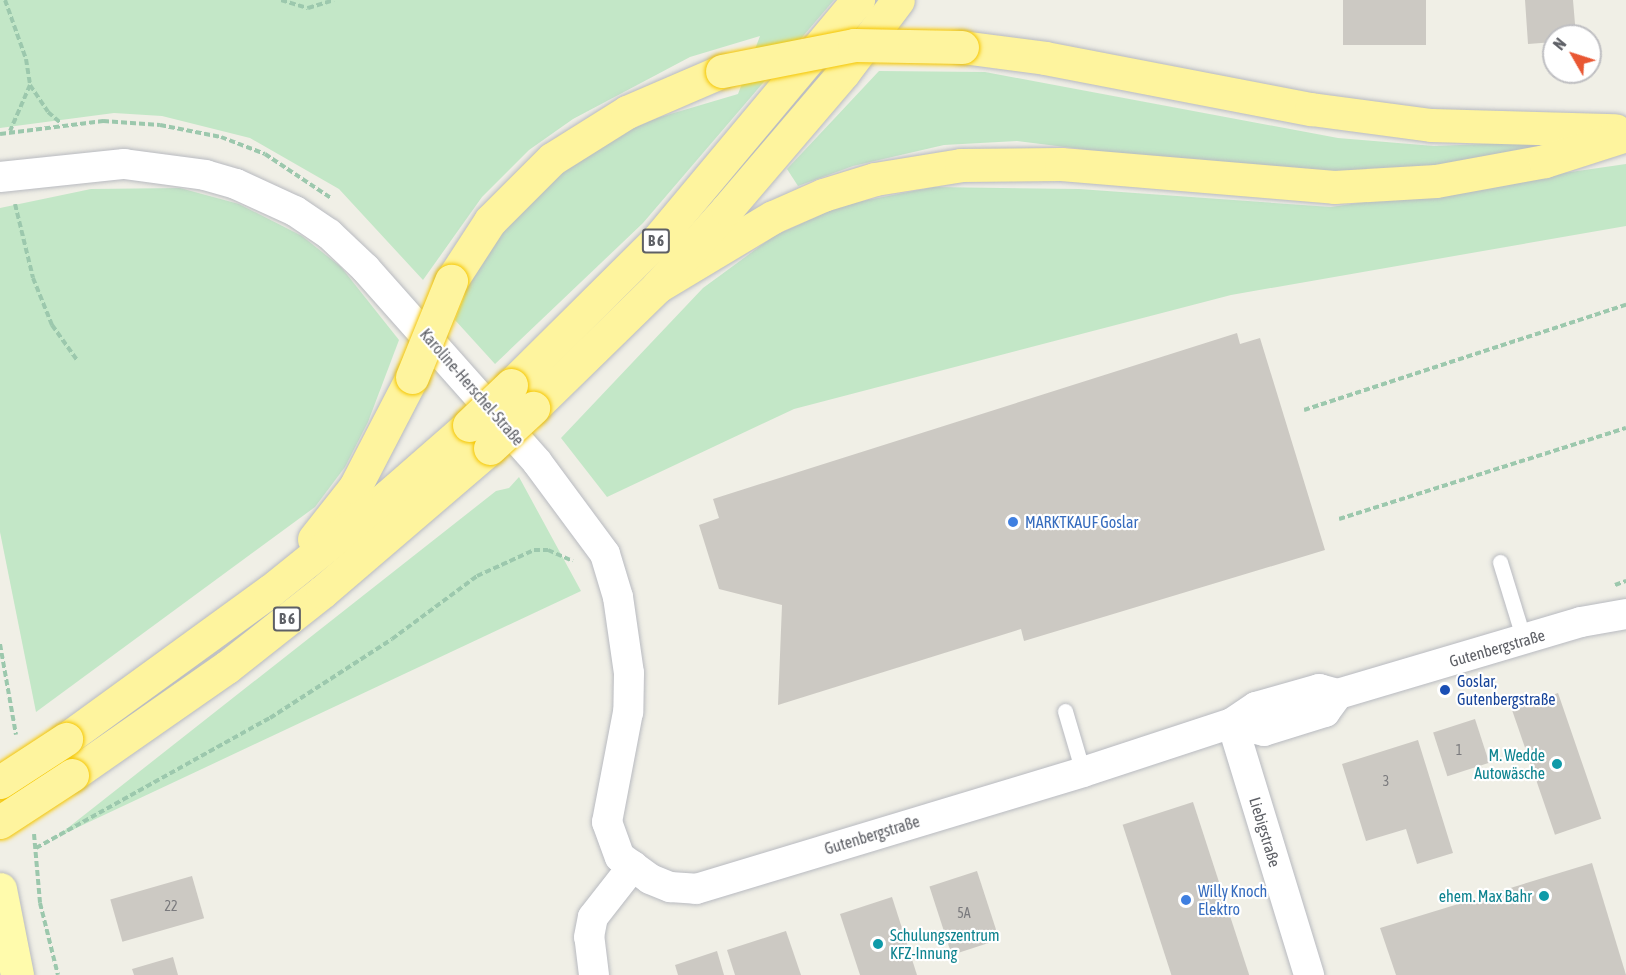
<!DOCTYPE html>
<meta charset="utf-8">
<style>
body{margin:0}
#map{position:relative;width:1626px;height:975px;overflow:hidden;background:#f0efe6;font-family:"Asap Condensed",sans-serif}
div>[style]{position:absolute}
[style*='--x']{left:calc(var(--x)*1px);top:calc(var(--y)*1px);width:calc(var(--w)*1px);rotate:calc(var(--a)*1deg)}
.green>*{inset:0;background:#c3e7c7}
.building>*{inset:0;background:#ccc9c3;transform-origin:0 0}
.path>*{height:4px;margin-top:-2px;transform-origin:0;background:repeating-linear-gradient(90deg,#9cc8ad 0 6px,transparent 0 9px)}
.roads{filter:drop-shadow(0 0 2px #b8bac0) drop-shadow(0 0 2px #b8bac0)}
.service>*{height:15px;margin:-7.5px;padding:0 7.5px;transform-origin:7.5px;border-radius:7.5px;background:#fff}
.minor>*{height:30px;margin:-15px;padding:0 15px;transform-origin:15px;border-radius:15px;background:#fff}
.primary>*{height:33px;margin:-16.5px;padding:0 16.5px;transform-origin:16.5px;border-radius:16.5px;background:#fffbac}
.trunk>*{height:33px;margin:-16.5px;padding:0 16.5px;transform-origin:16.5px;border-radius:16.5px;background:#fef49e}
.bridges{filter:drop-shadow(0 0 2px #f5c601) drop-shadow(0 0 2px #f5c601)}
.trunk-bridge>*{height:33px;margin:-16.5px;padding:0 16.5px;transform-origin:16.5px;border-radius:16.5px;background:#fef49e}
.dots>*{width:16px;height:16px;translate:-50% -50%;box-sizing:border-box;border:3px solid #fff;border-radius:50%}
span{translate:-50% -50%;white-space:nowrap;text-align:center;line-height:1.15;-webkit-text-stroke:4.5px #fff;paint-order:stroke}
.number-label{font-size:14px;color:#7a7a7d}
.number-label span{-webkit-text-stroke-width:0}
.shield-label span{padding:2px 4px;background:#fff;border:2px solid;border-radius:4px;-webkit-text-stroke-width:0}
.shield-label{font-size:15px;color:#5e6066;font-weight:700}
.street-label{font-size:16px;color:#5e6066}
.shop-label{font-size:16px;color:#366cbe}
.left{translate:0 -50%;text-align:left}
.transit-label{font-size:16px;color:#164399}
.culture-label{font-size:16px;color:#0d838f}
.right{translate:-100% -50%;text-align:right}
.north{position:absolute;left:1542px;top:24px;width:60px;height:60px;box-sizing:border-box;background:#fff;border:2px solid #bfbfc2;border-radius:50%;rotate:309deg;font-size:16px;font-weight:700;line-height:24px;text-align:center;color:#5e6066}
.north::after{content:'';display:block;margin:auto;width:21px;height:27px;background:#e95733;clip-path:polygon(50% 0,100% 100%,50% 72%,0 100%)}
</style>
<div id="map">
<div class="green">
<div style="clip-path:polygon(0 0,834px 0,643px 223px,495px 364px,455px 320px,475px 269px,511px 222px,551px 180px,598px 144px,657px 118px,738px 94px,760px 36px,690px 57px,573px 119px,529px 150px,482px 197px,423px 280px,339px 189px,250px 138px,162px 116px,114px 113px,0 128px)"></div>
<div style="clip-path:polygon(879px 71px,985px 72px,1338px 138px,1434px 146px,1542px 142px,1544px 148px,1410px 173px,1265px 172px,1017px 141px,944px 145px,853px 166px,798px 186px,787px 169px)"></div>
<div style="clip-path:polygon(1626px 164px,1626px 226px,1231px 295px,794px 409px,607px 497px,561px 438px,703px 288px,774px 236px,842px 205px,934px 187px,1079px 189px,1331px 207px)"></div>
<div style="clip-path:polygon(180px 188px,239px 204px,302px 236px,341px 267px,399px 340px,368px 422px,345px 467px,315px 507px,36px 712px,0 532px,0 208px,91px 189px)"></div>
<div style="clip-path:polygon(519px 477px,581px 591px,55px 838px,496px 491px,509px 488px)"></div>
</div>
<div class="building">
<div style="left:1343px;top:0;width:83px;height:45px"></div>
<div style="clip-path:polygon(1525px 0,1573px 0,1576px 36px,1554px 36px,1554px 42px,1528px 44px)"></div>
<div style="clip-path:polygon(1237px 333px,1240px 344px,1260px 338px,1325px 550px,1024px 641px,1021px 629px,778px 705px,782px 605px,719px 589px,699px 525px,719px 518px,713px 499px)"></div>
<div style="left:1558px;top:693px;width:133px;height:49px;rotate:71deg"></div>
<div style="left:1475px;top:719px;width:46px;height:44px;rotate:72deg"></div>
<div style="clip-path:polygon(1418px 740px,1453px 853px,1417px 864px,1406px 829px,1366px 841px,1342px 764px)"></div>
<div style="left:1193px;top:802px;width:182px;height:74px;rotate:72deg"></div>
<div style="clip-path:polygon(1592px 863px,1626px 975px,1396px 975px,1380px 928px)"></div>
<div style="left:977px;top:871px;width:72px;height:50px;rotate:72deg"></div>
<div style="left:192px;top:876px;width:44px;height:85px;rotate:74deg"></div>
<div style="clip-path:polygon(892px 897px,917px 975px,860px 975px,840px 914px)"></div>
<div style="clip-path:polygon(786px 931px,801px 975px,735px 975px,727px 950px)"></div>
<div style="clip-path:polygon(717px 951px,724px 975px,678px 975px,675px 965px)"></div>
<div style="clip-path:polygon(173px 957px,178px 975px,134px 975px,132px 969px)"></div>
</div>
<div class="path">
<div style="--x:5;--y:0;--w:63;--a:70.4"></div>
<div style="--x:26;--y:59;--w:26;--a:81"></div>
<div style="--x:30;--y:85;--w:50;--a:113.5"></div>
<div style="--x:281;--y:0;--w:28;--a:17"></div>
<div style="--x:308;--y:8;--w:27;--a:-17"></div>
<div style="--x:30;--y:85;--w:32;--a:56"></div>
<div style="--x:48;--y:112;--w:18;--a:41"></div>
<div style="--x:0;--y:134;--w:104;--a:-7.2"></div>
<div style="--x:103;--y:121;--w:57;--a:4"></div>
<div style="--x:160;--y:125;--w:62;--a:11.1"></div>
<div style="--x:221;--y:137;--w:47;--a:21.1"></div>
<div style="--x:265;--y:154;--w:79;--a:33.7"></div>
<div style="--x:15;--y:204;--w:76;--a:76.3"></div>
<div style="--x:33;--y:278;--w:51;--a:68"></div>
<div style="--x:52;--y:325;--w:43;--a:54.5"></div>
<div style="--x:1304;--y:410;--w:339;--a:-18.1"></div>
<div style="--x:1339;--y:519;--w:301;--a:-17.6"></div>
<div style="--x:1615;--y:585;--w:12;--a:-20"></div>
<div style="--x:0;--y:644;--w:92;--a:80"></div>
<div style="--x:34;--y:834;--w:69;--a:85"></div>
<div style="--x:40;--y:903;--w:74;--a:76"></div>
<div style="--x:36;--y:848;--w:268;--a:-29.1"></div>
<div style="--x:270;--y:718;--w:145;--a:-32.9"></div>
<div style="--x:392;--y:639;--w:106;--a:-36.5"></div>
<div style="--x:477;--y:576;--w:63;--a:-24.5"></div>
<div style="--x:534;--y:550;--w:14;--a:0"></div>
<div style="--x:548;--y:550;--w:27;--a:24"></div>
</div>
<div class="roads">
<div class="service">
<div style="--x:1500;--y:562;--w:82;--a:72.9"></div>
<div style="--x:1065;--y:711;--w:64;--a:73.6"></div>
</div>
<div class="minor">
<div style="--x:0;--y:177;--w:125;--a:-6"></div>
<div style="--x:124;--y:164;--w:82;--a:7.7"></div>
<div style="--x:205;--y:175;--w:32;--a:16"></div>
<div style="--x:236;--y:184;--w:65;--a:24.6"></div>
<div style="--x:295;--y:211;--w:41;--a:34.1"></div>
<div style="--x:329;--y:234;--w:50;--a:43.4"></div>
<div style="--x:365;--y:268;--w:259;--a:48.4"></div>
<div style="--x:537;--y:462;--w:114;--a:53.5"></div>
<div style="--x:605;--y:554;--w:45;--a:73.2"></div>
<div style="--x:618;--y:597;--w:77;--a:81.8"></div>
<div style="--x:629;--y:673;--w:39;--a:91"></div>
<div style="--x:628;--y:712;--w:112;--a:100.8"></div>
<div style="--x:607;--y:822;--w:37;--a:70"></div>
<div style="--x:620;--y:857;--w:37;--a:36"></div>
<div style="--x:650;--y:879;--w:22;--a:22"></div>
<div style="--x:670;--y:887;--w:26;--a:4"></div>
<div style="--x:696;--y:889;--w:404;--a:-16.8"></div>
<div style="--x:1083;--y:772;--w:157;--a:-18.2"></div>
<div style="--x:1232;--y:723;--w:29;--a:-34"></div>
<div style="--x:1256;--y:707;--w:66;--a:-15.9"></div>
<div style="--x:1319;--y:689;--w:20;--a:15"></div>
<div style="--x:1338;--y:694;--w:253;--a:-16.5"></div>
<div style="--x:1581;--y:622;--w:46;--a:-10.1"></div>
<div style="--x:1232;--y:723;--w:264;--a:73"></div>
<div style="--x:1232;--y:723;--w:33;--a:14"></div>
<div style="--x:1264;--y:731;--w:64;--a:-17.3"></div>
<div style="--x:1325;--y:712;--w:22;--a:-54"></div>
<div style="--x:594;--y:975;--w:38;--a:-97"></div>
<div style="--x:589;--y:937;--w:20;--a:-79"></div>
<div style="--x:593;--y:917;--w:65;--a:-51.9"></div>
</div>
<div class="primary">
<div style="--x:0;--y:889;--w:88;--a:78.8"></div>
</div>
<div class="trunk">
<div style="--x:962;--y:47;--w:84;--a:7.5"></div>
<div style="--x:1045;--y:58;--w:271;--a:10.9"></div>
<div style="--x:1311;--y:109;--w:121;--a:7.6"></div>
<div style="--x:1431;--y:125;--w:184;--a:1.6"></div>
<div style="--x:451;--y:281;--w:72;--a:-57"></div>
<div style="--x:490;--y:221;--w:88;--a:-45"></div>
<div style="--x:552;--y:159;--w:89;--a:-32.1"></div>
<div style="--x:627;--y:112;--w:103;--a:-23.3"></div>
<div style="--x:658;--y:286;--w:134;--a:-31"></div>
<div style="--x:773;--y:217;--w:55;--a:-23.7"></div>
<div style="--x:823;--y:195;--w:54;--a:-17.1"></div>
<div style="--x:875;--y:179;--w:87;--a:-9.2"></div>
<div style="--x:961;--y:165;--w:100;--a:-0.6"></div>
<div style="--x:1061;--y:164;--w:274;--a:4.8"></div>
<div style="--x:1334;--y:187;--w:102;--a:-3.4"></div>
<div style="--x:1436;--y:181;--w:111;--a:-10.4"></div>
<div style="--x:1545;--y:161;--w:85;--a:-17.8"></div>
<div style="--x:511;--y:385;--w:207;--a:-44.8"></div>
<div style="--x:658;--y:239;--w:312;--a:-50.1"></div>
<div style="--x:533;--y:408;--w:175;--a:-44.3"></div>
<div style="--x:658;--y:286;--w:103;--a:-48.1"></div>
<div style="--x:727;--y:209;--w:179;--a:-49.5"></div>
<div style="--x:843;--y:73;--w:91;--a:-53"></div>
<div style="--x:314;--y:539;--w:66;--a:-51.7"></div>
<div style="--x:355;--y:487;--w:124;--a:-62.6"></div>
<div style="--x:66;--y:739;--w:252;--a:-36"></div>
<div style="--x:270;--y:591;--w:151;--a:-38.8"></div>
<div style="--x:388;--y:496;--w:108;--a:-41.2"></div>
<div style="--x:72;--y:775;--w:189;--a:-34.9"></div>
<div style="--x:227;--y:667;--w:121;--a:-38.3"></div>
<div style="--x:322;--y:592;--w:221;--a:-40.6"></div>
</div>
</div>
<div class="bridges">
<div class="trunk-bridge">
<div style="--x:722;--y:71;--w:135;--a:-11.1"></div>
<div style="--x:854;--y:45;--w:108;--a:1.1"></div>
<div style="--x:412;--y:377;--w:104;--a:-67.9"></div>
<div style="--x:469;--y:425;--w:58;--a:-43.6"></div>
<div style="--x:490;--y:448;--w:59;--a:-42.9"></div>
<div style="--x:0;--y:782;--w:79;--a:-33.1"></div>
<div style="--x:0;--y:822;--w:86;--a:-33.1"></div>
</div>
</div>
<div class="dots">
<div style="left:1013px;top:522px;background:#3f7fe0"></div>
<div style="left:1445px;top:690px;background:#1a4fb4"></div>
<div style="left:1557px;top:764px;background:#0f9aa8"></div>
<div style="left:1544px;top:896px;background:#0f9aa8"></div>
<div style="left:1186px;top:900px;background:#3f7fe0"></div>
<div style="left:878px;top:944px;background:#0f9aa8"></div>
</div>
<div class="number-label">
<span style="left:1459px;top:750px">1</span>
<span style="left:1386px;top:781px">3</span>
<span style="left:171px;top:906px">22</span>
<span style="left:964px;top:913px">5A</span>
</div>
<div class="shield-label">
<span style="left:656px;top:241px">B 6</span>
<span style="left:287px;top:619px">B 6</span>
</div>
<div class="street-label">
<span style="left:472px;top:387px;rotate:49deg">Karoline-Herschel-Straße</span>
<span style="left:1497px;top:648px;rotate:-16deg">Gutenbergstraße</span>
<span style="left:1265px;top:832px;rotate:73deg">Liebigstraße</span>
<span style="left:872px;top:835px;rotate:-17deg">Gutenbergstraße</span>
</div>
<div class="shop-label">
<span class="left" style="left:1025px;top:522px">MARKTKAUF Goslar</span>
<span class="left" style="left:1198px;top:900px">Willy Knoch<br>Elektro</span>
</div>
<div class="transit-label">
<span class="left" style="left:1457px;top:690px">Goslar,<br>Gutenbergstraße</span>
</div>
<div class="culture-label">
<span class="right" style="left:1545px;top:764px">M. Wedde<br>Autowäsche</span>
<span class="right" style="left:1532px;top:896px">ehem. Max Bahr</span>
<span class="left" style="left:890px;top:944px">Schulungszentrum<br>KFZ-Innung</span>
</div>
<div class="north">N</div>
</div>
